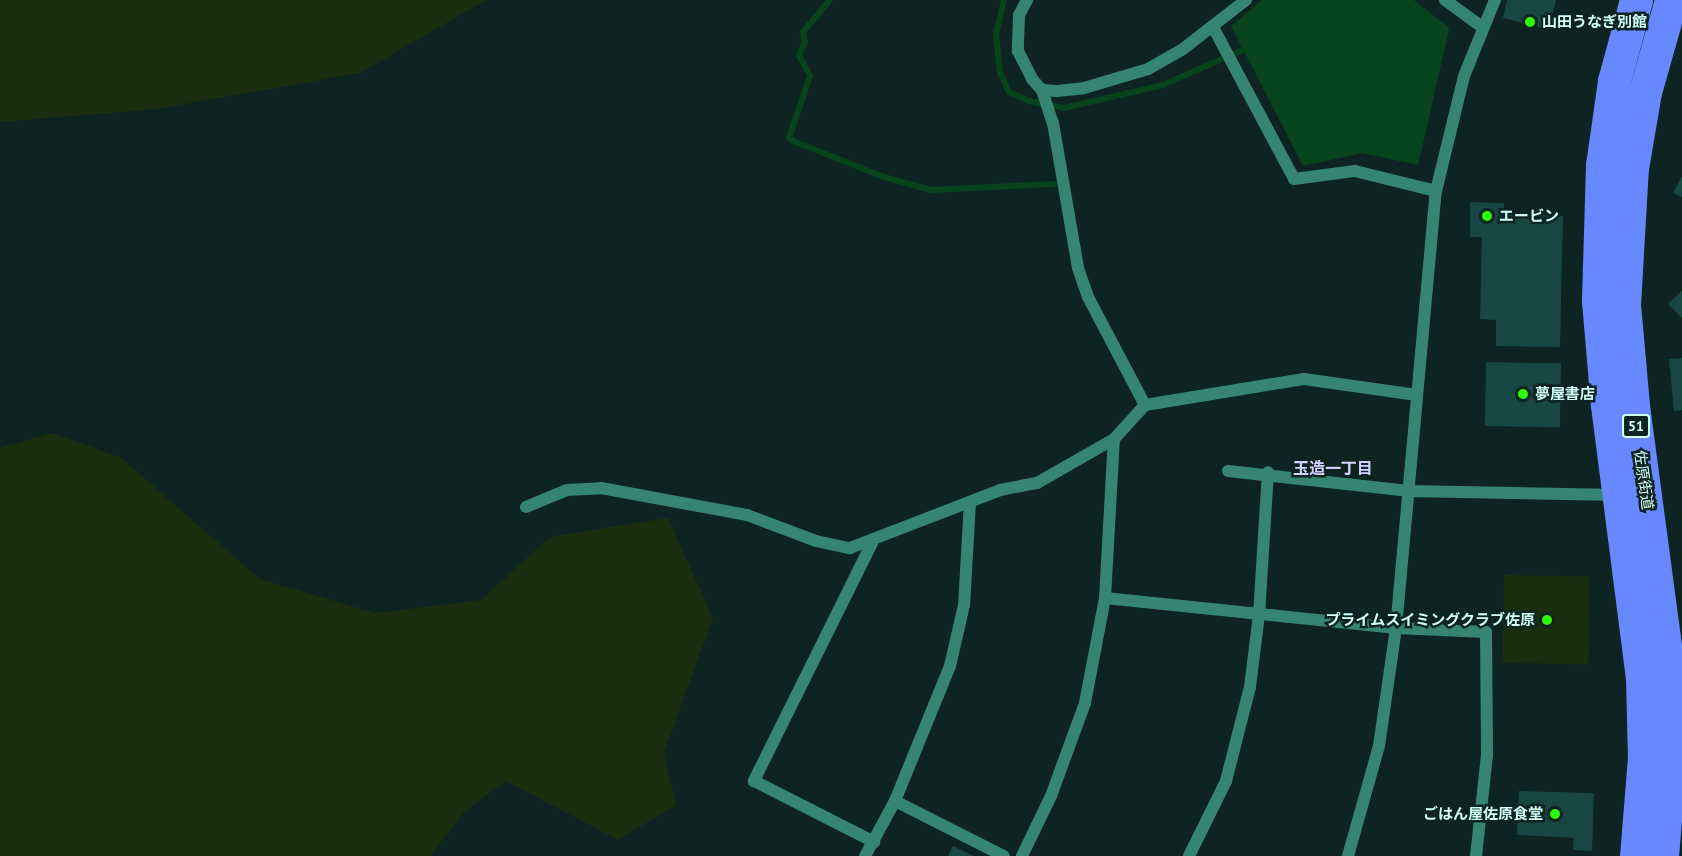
<!DOCTYPE html>
<meta charset="utf-8">
<style>
body{margin:0}
#map{position:relative;width:1682px;height:856px;overflow:hidden;background:#0d2422;font-family:"PT Sans","Noto Sans JP",sans-serif}
div>[style]{position:absolute}
[style*='--x']{left:calc(var(--x)*1px);top:calc(var(--y)*1px);width:calc(var(--w)*1px);rotate:calc(var(--a)*1deg)}
.green>*{inset:0;background:#1a2f10;transform-origin:0 0}
.water>*{inset:0;background:#07431d}
.stream>*{height:6px;margin:-3px;padding:0 3px;transform-origin:3px;border-radius:3px;background:#07431d}
.building>*{inset:0;background:#184643;transform-origin:0 0}
.minor>*{height:12px;margin:-6px;padding:0 6px;transform-origin:6px;border-radius:6px;background:#368572}
.tertiary>*{height:12px;margin:-6px;padding:0 6px;transform-origin:6px;border-radius:6px;background:#368572}
.trunk>*{height:33px;margin:-16.5px;padding:0 16.5px;transform-origin:16.5px;border-radius:16.5px;background:#6788ff}
.dots>*{width:16px;height:16px;translate:-50% -50%;box-sizing:border-box;border:3px solid #0d2422;border-radius:50%}
span{translate:-50% -50%;white-space:nowrap;text-align:center;line-height:1.15;-webkit-text-stroke:5px #0d2422;paint-order:stroke}
.shield-label span{padding:2px 4px;background:#0d2422;border:2px solid;border-radius:4px;-webkit-text-stroke-width:0}
.shield-label{font-size:14px;color:#d0fff7;font-weight:700}
.poi-label{font-size:15px;color:#d0fff7;font-weight:700}
.left{translate:0 -50%;text-align:left}
.right{translate:-100% -50%;text-align:right}
.street-label{font-size:15px;color:#d0fff7}
.neighbourhood-label{font-size:16px;color:#d6d2ff;font-weight:700}
</style>
<div id="map">
<div class="green">
<div style="clip-path:polygon(0 0,486px 0,360px 73px,157px 109px,0 122px)"></div>
<div style="clip-path:polygon(52px 433px,120px 457px,260px 579px,375px 613px,481px 600px,550px 537px,668px 518px,713px 618px,664px 752px,676px 805px,618px 840px,506px 781px,465px 811px,430px 856px,0 856px,0 448px)"></div>
<div style="left:1504px;top:575px;width:86px;height:88px;rotate:1deg"></div>
</div>
<div class="water">
<div style="clip-path:polygon(1262px 0,1414px 0,1447px 26px,1449px 30px,1418px 165px,1362px 153px,1303px 166px,1231px 26px)"></div>
</div>
<div class="stream">
<div style="--x:830;--y:0;--w:42;--a:130.2"></div>
<div style="--x:803;--y:32;--w:10;--a:79"></div>
<div style="--x:805;--y:42;--w:14;--a:115"></div>
<div style="--x:799;--y:55;--w:24;--a:62"></div>
<div style="--x:810;--y:76;--w:65;--a:108.7"></div>
<div style="--x:789;--y:138;--w:5;--a:37"></div>
<div style="--x:793;--y:141;--w:98;--a:21.6"></div>
<div style="--x:884;--y:177;--w:49;--a:15.5"></div>
<div style="--x:931;--y:190;--w:124;--a:-2.8"></div>
<div style="--x:1004;--y:0;--w:36;--a:103"></div>
<div style="--x:996;--y:35;--w:37;--a:84"></div>
<div style="--x:1000;--y:72;--w:22;--a:66"></div>
<div style="--x:1009;--y:92;--w:22;--a:24"></div>
<div style="--x:1029;--y:101;--w:36;--a:11"></div>
<div style="--x:1064;--y:108;--w:102;--a:-13.1"></div>
<div style="--x:1163;--y:85;--w:86;--a:-23.9"></div>
</div>
<div class="building">
<div style="clip-path:polygon(1507px 0,1556px 0,1549px 30px,1503px 18px)"></div>
<div style="clip-path:polygon(1682px 176px,1682px 197px,1673px 193px)"></div>
<div style="clip-path:polygon(1470px 202px,1504px 203px,1504px 214px,1563px 216px,1560px 347px,1496px 346px,1496px 320px,1480px 319px,1482px 237px,1470px 237px)"></div>
<div style="clip-path:polygon(1682px 291px,1682px 318px,1668px 304px)"></div>
<div style="clip-path:polygon(1682px 358px,1682px 410px,1674px 411px,1669px 359px)"></div>
<div style="left:1486px;top:362px;width:75px;height:64px;rotate:1deg"></div>
<div style="clip-path:polygon(1519px 791px,1594px 793px,1592px 851px,1573px 850px,1574px 838px,1517px 835px)"></div>
<div style="clip-path:polygon(953px 846px,974px 856px,948px 856px)"></div>
</div>
<div class="minor">
<div style="--x:1027;--y:0;--w:17;--a:118"></div>
<div style="--x:1019;--y:15;--w:36;--a:92"></div>
<div style="--x:1018;--y:51;--w:31;--a:63"></div>
<div style="--x:1032;--y:79;--w:15;--a:48"></div>
<div style="--x:1042;--y:90;--w:15;--a:4"></div>
<div style="--x:1057;--y:91;--w:27;--a:-6"></div>
<div style="--x:1084;--y:88;--w:67;--a:-16.5"></div>
<div style="--x:1148;--y:69;--w:40;--a:-29.7"></div>
<div style="--x:1183;--y:49;--w:80;--a:-37.9"></div>
<div style="--x:1445;--y:0;--w:46;--a:36.1"></div>
<div style="--x:1213;--y:27;--w:172;--a:61.9"></div>
<div style="--x:1294;--y:179;--w:62;--a:-7.5"></div>
<div style="--x:1355;--y:171;--w:83;--a:13.9"></div>
<div style="--x:1042;--y:90;--w:35;--a:72"></div>
<div style="--x:1053;--y:123;--w:147;--a:80.2"></div>
<div style="--x:1078;--y:268;--w:31;--a:71"></div>
<div style="--x:1088;--y:297;--w:122;--a:62.2"></div>
<div style="--x:1228;--y:471;--w:181;--a:6.3"></div>
<div style="--x:1408;--y:491;--w:211;--a:1.1"></div>
<div style="--x:970;--y:502;--w:103;--a:93.3"></div>
<div style="--x:964;--y:605;--w:63;--a:102.9"></div>
<div style="--x:950;--y:666;--w:146;--a:112.2"></div>
<div style="--x:895;--y:801;--w:122;--a:26.8"></div>
<div style="--x:526;--y:507;--w:44;--a:-22.5"></div>
<div style="--x:567;--y:490;--w:34;--a:-3"></div>
<div style="--x:601;--y:488;--w:148;--a:10.5"></div>
<div style="--x:747;--y:515;--w:74;--a:20.6"></div>
<div style="--x:816;--y:541;--w:35;--a:12"></div>
<div style="--x:850;--y:548;--w:161;--a:-21.1"></div>
<div style="--x:1000;--y:490;--w:38;--a:-11"></div>
<div style="--x:1037;--y:483;--w:89;--a:-29.7"></div>
<div style="--x:1114;--y:439;--w:46;--a:-47.6"></div>
<div style="--x:1145;--y:405;--w:161;--a:-9.3"></div>
<div style="--x:1304;--y:379;--w:114;--a:8.1"></div>
<div style="--x:872;--y:543;--w:266;--a:116.4"></div>
<div style="--x:754;--y:781;--w:135;--a:26.9"></div>
<div style="--x:1105;--y:598;--w:293;--a:5.9"></div>
<div style="--x:1396;--y:628;--w:90;--a:2.5"></div>
<div style="--x:1486;--y:632;--w:123;--a:89.5"></div>
<div style="--x:1487;--y:755;--w:102;--a:96.2"></div>
<div style="--x:865;--y:856;--w:63;--a:-61.4"></div>
<div style="--x:1022;--y:856;--w:67;--a:-64.2"></div>
<div style="--x:1051;--y:796;--w:99;--a:-69.9"></div>
<div style="--x:1085;--y:703;--w:107;--a:-79.2"></div>
<div style="--x:1105;--y:598;--w:159;--a:-86.8"></div>
<div style="--x:1189;--y:856;--w:84;--a:-63.7"></div>
<div style="--x:1226;--y:781;--w:97;--a:-75.7"></div>
<div style="--x:1250;--y:687;--w:73;--a:-82.9"></div>
<div style="--x:1259;--y:615;--w:143;--a:-86.4"></div>
</div>
<div class="tertiary">
<div style="--x:1348;--y:856;--w:114;--a:-74.3"></div>
<div style="--x:1379;--y:746;--w:119;--a:-81.8"></div>
<div style="--x:1396;--y:628;--w:439;--a:-84.8"></div>
<div style="--x:1436;--y:191;--w:118;--a:-76.3"></div>
<div style="--x:1464;--y:76;--w:82;--a:-67.8"></div>
</div>
<div class="trunk">
<div style="--x:1636;--y:0;--w:84;--a:105.2"></div>
<div style="--x:1614;--y:81;--w:85;--a:98.1"></div>
<div style="--x:1602;--y:165;--w:136;--a:91.7"></div>
<div style="--x:1598;--y:301;--w:104;--a:85.1"></div>
<div style="--x:1607;--y:405;--w:274;--a:82.7"></div>
<div style="--x:1642;--y:677;--w:80;--a:88.6"></div>
<div style="--x:1644;--y:757;--w:99;--a:94.6"></div>
<div style="--x:1662;--y:856;--w:86;--a:-85.3"></div>
<div style="--x:1669;--y:770;--w:102;--a:-90.6"></div>
<div style="--x:1668;--y:668;--w:265;--a:-97.6"></div>
<div style="--x:1633;--y:405;--w:100;--a:-95.1"></div>
<div style="--x:1624;--y:305;--w:137;--a:-86.7"></div>
<div style="--x:1632;--y:168;--w:77;--a:-80.3"></div>
<div style="--x:1645;--y:92;--w:96;--a:-74.2"></div>
</div>
<div class="dots">
<div style="left:1530px;top:22px;background:#2dfb00"></div>
<div style="left:1487px;top:216px;background:#2dfb00"></div>
<div style="left:1523px;top:394px;background:#2dfb00"></div>
<div style="left:1547px;top:620px;background:#2dfb00"></div>
<div style="left:1555px;top:814px;background:#2dfb00"></div>
</div>
<div class="shield-label">
<span style="left:1636px;top:426px">51</span>
</div>
<div class="poi-label">
<span class="left" style="left:1542px;top:22px">山田うなぎ別館</span>
<span class="left" style="left:1499px;top:216px">エービン</span>
<span class="left" style="left:1535px;top:394px">夢屋書店</span>
<span class="right" style="left:1535px;top:620px">プライムスイミングクラブ佐原</span>
<span class="right" style="left:1543px;top:814px">ごはん屋佐原食堂</span>
</div>
<div class="street-label">
<span style="left:1644px;top:480px;rotate:82deg">佐原街道</span>
</div>
<div class="neighbourhood-label">
<span style="left:1333px;top:468px">玉造一丁目</span>
</div>
</div>
